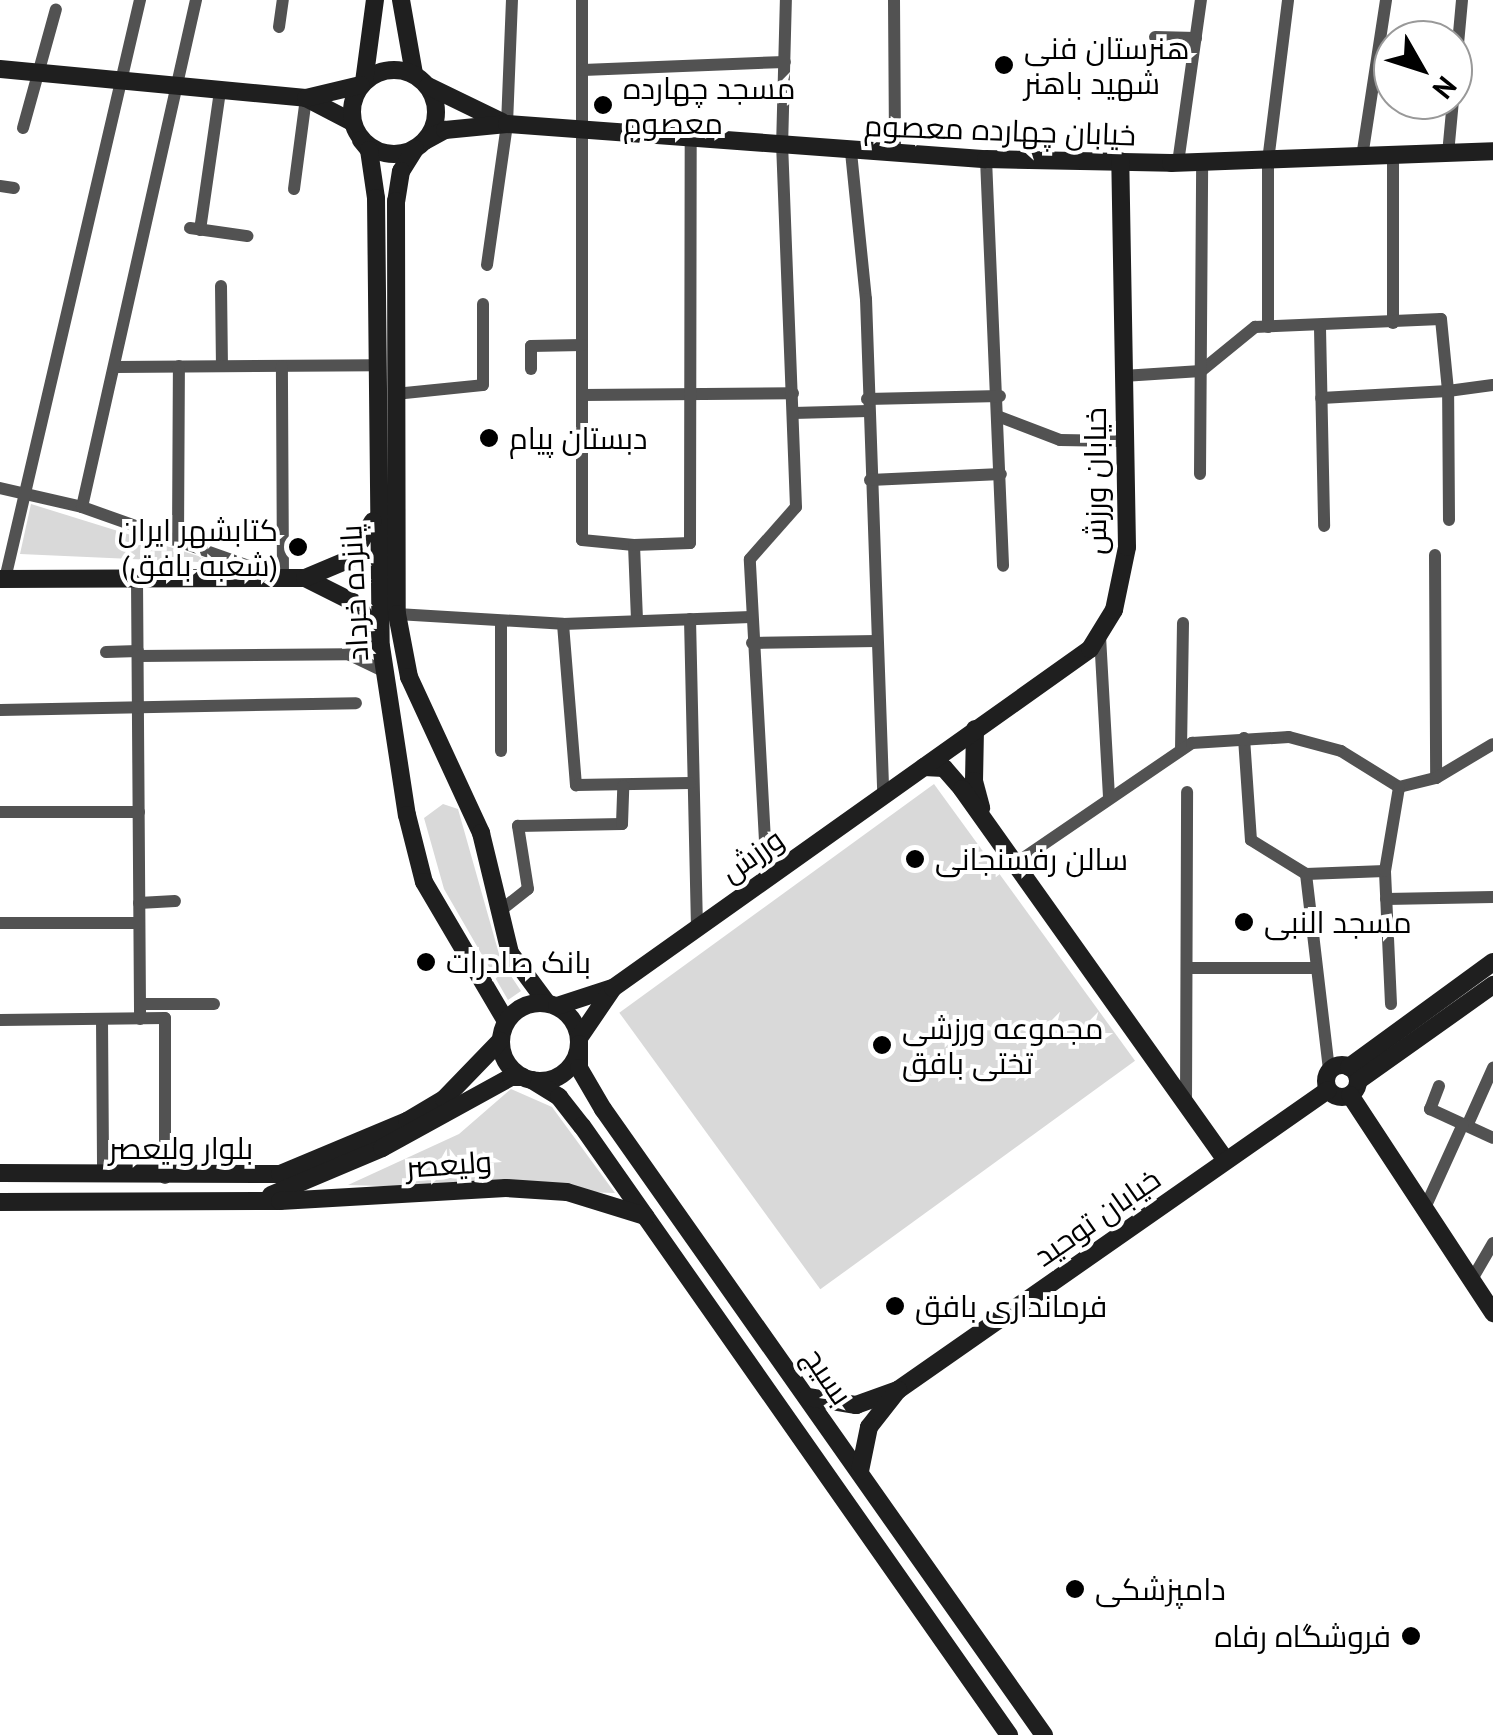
<!DOCTYPE html>
<meta charset="utf-8">
<style>
body{margin:0}
#map{position:relative;width:1493px;height:1735px;overflow:hidden;background:#fff;font-family:"PT Sans",Cairo,sans-serif}
div>[style]{position:absolute}
[style*='--x']{left:calc(var(--x)*1px);top:calc(var(--y)*1px);width:calc(var(--w)*1px);rotate:calc(var(--a)*1deg)}
.green>*{inset:0;background:#d9d9d9;transform-origin:0 0}
.street>*{height:12px;margin:-6px;padding:0 6px;transform-origin:6px;border-radius:6px;background:#525252}
.secondary>*{height:18px;margin:-9px;padding:0 9px;transform-origin:9px;border-radius:9px;background:#1f1f1f}
.secondary>.ring{margin:-9px;padding:0;box-sizing:content-box;background:none;border:18px solid #1f1f1f;border-radius:50%}
.dots>*{width:28px;height:28px;translate:-50% -50%;box-sizing:border-box;border:5px solid #fff;border-radius:50%}
span{translate:-50% -50%;white-space:nowrap;text-align:center;line-height:1.15;-webkit-text-stroke:8px #fff;paint-order:stroke}
.poi-label{font-size:30px;color:#000}
.left{translate:0 -50%;text-align:left}
.right{translate:-100% -50%;text-align:right}
.street-label{font-size:30px;color:#000}
.north{position:absolute;left:1373px;top:20px;width:100px;height:100px;box-sizing:border-box;background:#fff;border:2px solid #999;border-radius:50%;rotate:129deg;font-size:28px;font-weight:700;line-height:40px;text-align:center;color:#000}
.north::after{content:'';display:block;margin:auto;width:35px;height:45px;background:#000;clip-path:polygon(50% 0,100% 100%,50% 72%,0 100%)}
</style>
<div id="map">
<div class="green">
<div style="clip-path:polygon(31px 504px,221px 563px,20px 554px)"></div>
<div style="left:934px;top:784px;width:342px;height:389px;rotate:54deg"></div>
<div style="clip-path:polygon(443px 804px,458px 809px,501px 961px,521px 991px,508px 1000px,444px 889px,424px 818px)"></div>
<div style="clip-path:polygon(511px 1089px,552px 1107px,615px 1193px,348px 1185px,459px 1134px)"></div>
</div>
<div class="street">
<div style="--x:582;--y:0;--w:540;--a:90"></div>
<div style="--x:582;--y:540;--w:52;--a:5.5"></div>
<div style="--x:634;--y:545;--w:75;--a:87.7"></div>
<div style="--x:894;--y:0;--w:153;--a:89.6"></div>
<div style="--x:279;--y:27;--w:27;--a:-82"></div>
<div style="--x:1155;--y:37;--w:41;--a:1.4"></div>
<div style="--x:583;--y:70;--w:202;--a:-2.3"></div>
<div style="--x:1453;--y:99;--w:99;--a:-84.8"></div>
<div style="--x:23;--y:128;--w:123;--a:-74.5"></div>
<div style="--x:851;--y:152;--w:148;--a:84.2"></div>
<div style="--x:866;--y:299;--w:497;--a:88"></div>
<div style="--x:1448;--y:154;--w:54;--a:-84.7"></div>
<div style="--x:1393;--y:156;--w:167;--a:90"></div>
<div style="--x:1362;--y:157;--w:159;--a:-81.3"></div>
<div style="--x:986;--y:159;--w:407;--a:87.6"></div>
<div style="--x:1178;--y:163;--w:165;--a:-82"></div>
<div style="--x:0;--y:186;--w:14;--a:8"></div>
<div style="--x:294;--y:189;--w:92;--a:-82.5"></div>
<div style="--x:190;--y:228;--w:58;--a:8"></div>
<div style="--x:200;--y:230;--w:140;--a:-81.8"></div>
<div style="--x:487;--y:265;--w:142;--a:-81.9"></div>
<div style="--x:507;--y:124;--w:124;--a:-87.7"></div>
<div style="--x:221;--y:286;--w:80;--a:89.3"></div>
<div style="--x:1268;--y:327;--w:166;--a:-90"></div>
<div style="--x:1268;--y:161;--w:162;--a:-82.9"></div>
<div style="--x:1320;--y:328;--w:198;--a:88.8"></div>
<div style="--x:115;--y:367;--w:261;--a:-0.4"></div>
<div style="--x:531;--y:369;--w:23;--a:-90"></div>
<div style="--x:531;--y:346;--w:51;--a:-1.1"></div>
<div style="--x:1123;--y:376;--w:78;--a:-3.7"></div>
<div style="--x:1201;--y:371;--w:70;--a:-39.2"></div>
<div style="--x:1255;--y:327;--w:186;--a:-2.5"></div>
<div style="--x:1441;--y:319;--w:72;--a:84.4"></div>
<div style="--x:1448;--y:391;--w:127;--a:176.8"></div>
<div style="--x:395;--y:394;--w:88;--a:-5.8"></div>
<div style="--x:483;--y:385;--w:81;--a:-90"></div>
<div style="--x:582;--y:395;--w:211;--a:-0.5"></div>
<div style="--x:867;--y:399;--w:133;--a:-1.3"></div>
<div style="--x:793;--y:413;--w:75;--a:-1.5"></div>
<div style="--x:1000;--y:417;--w:64;--a:21"></div>
<div style="--x:1060;--y:440;--w:60;--a:1"></div>
<div style="--x:1200;--y:474;--w:312;--a:-89.6"></div>
<div style="--x:870;--y:480;--w:131;--a:-2.6"></div>
<div style="--x:0;--y:488;--w:84;--a:13"></div>
<div style="--x:82;--y:507;--w:213;--a:19.5"></div>
<div style="--x:283;--y:578;--w:212;--a:-90.3"></div>
<div style="--x:82;--y:507;--w:520;--a:-77.33"></div>
<div style="--x:1449;--y:520;--w:129;--a:-90.4"></div>
<div style="--x:1448;--y:391;--w:45;--a:-7.6"></div>
<div style="--x:178;--y:541;--w:175;--a:-89.7"></div>
<div style="--x:634;--y:545;--w:56;--a:-2"></div>
<div style="--x:690;--y:543;--w:401;--a:-89.9"></div>
<div style="--x:1435;--y:555;--w:223;--a:89.7"></div>
<div style="--x:5;--y:579;--w:595;--a:-76.88"></div>
<div style="--x:137;--y:579;--w:440;--a:89.6"></div>
<div style="--x:397;--y:614;--w:166;--a:3.4"></div>
<div style="--x:563;--y:624;--w:188;--a:-2.1"></div>
<div style="--x:690;--y:619;--w:309;--a:88.7"></div>
<div style="--x:501;--y:621;--w:130;--a:90"></div>
<div style="--x:563;--y:624;--w:162;--a:85.4"></div>
<div style="--x:576;--y:785;--w:114;--a:-1"></div>
<div style="--x:1100;--y:636;--w:163;--a:86.8"></div>
<div style="--x:752;--y:643;--w:125;--a:-0.9"></div>
<div style="--x:106;--y:652;--w:32;--a:-2"></div>
<div style="--x:138;--y:656;--w:210;--a:-0.5"></div>
<div style="--x:348;--y:654;--w:41;--a:25.9"></div>
<div style="--x:0;--y:710;--w:356;--a:-1.1"></div>
<div style="--x:1244;--y:738;--w:102;--a:86.1"></div>
<div style="--x:1251;--y:840;--w:65;--a:31.7"></div>
<div style="--x:1306;--y:874;--w:197;--a:83.3"></div>
<div style="--x:1181;--y:750;--w:127;--a:-89.1"></div>
<div style="--x:0;--y:812;--w:139;--a:0"></div>
<div style="--x:1013;--y:865;--w:217;--a:-34.3"></div>
<div style="--x:1192;--y:743;--w:97;--a:-3.5"></div>
<div style="--x:1289;--y:737;--w:54;--a:15.1"></div>
<div style="--x:1341;--y:751;--w:68;--a:31.8"></div>
<div style="--x:1399;--y:787;--w:38;--a:-14"></div>
<div style="--x:1436;--y:778;--w:66;--a:-30.8"></div>
<div style="--x:1306;--y:874;--w:79;--a:-2.2"></div>
<div style="--x:767;--y:878;--w:319;--a:-93.1"></div>
<div style="--x:750;--y:559;--w:69;--a:-48.5"></div>
<div style="--x:796;--y:507;--w:359;--a:-92.2"></div>
<div style="--x:782;--y:148;--w:148;--a:-88.5"></div>
<div style="--x:1386;--y:899;--w:107;--a:-1.1"></div>
<div style="--x:139;--y:903;--w:36;--a:-3"></div>
<div style="--x:501;--y:910;--w:34;--a:-38"></div>
<div style="--x:528;--y:889;--w:64;--a:-99"></div>
<div style="--x:518;--y:826;--w:104;--a:-1.1"></div>
<div style="--x:622;--y:824;--w:38;--a:-88"></div>
<div style="--x:0;--y:923;--w:139;--a:0"></div>
<div style="--x:1188;--y:968;--w:127;--a:0"></div>
<div style="--x:140;--y:1004;--w:74;--a:0"></div>
<div style="--x:1391;--y:1004;--w:133;--a:-92.6"></div>
<div style="--x:1385;--y:871;--w:85;--a:-80.5"></div>
<div style="--x:102;--y:1019;--w:157;--a:89.6"></div>
<div style="--x:0;--y:1020;--w:165;--a:-0.7"></div>
<div style="--x:165;--y:1018;--w:160;--a:90"></div>
<div style="--x:1439;--y:1086;--w:25;--a:111"></div>
<div style="--x:1430;--y:1109;--w:69;--a:24.7"></div>
<div style="--x:1186;--y:1105;--w:313;--a:-89.8"></div>
<div style="--x:1467;--y:1126;--w:64;--a:-65.9"></div>
<div style="--x:1424;--y:1210;--w:94;--a:-65.6"></div>
<div style="--x:1471;--y:1281;--w:44;--a:-59.9"></div>
</div>
<div class="secondary">
<div style="--x:401;--y:0;--w:75;--a:80"></div>
<div style="--x:0;--y:69;--w:307;--a:5.4"></div>
<div style="--x:306;--y:98;--w:52;--a:27.6"></div>
<div class="ring" style="left:352px;top:70px;width:66px;height:66px"></div>
<div style="--x:364;--y:82;--w:83;--a:-82.4"></div>
<div style="--x:428;--y:86;--w:82;--a:25.9"></div>
<div style="--x:306;--y:98;--w:56;--a:-13.5"></div>
<div style="--x:361;--y:140;--w:13;--a:51"></div>
<div style="--x:369;--y:150;--w:49;--a:81.7"></div>
<div style="--x:376;--y:198;--w:448;--a:89.4"></div>
<div style="--x:381;--y:646;--w:171;--a:81.3"></div>
<div style="--x:407;--y:815;--w:69;--a:75.8"></div>
<div style="--x:424;--y:882;--w:161;--a:59.5"></div>
<div style="--x:425;--y:141;--w:23;--a:-29"></div>
<div style="--x:445;--y:130;--w:62;--a:-5.5"></div>
<div style="--x:507;--y:124;--w:480;--a:4.2"></div>
<div style="--x:986;--y:159;--w:185;--a:1.2"></div>
<div style="--x:1171;--y:163;--w:322;--a:-2.1"></div>
<div style="--x:415;--y:149;--w:26;--a:122"></div>
<div style="--x:401;--y:171;--w:30;--a:99"></div>
<div style="--x:396;--y:201;--w:413;--a:89.9"></div>
<div style="--x:397;--y:614;--w:64;--a:79.2"></div>
<div style="--x:409;--y:677;--w:172;--a:65.2"></div>
<div style="--x:481;--y:833;--w:123;--a:76.4"></div>
<div style="--x:510;--y:953;--w:62;--a:53.5"></div>
<div style="--x:305;--y:578;--w:58;--a:26.6"></div>
<div style="--x:357;--y:604;--w:36;--a:58"></div>
<div style="--x:0;--y:579;--w:305;--a:-0.2"></div>
<div style="--x:305;--y:578;--w:49;--a:-22.9"></div>
<div style="--x:350;--y:559;--w:44;--a:-58.8"></div>
<div style="--x:975;--y:729;--w:52;--a:91.1"></div>
<div style="--x:974;--y:781;--w:28;--a:75"></div>
<div style="--x:924;--y:767;--w:20;--a:3"></div>
<div style="--x:944;--y:768;--w:28;--a:49"></div>
<div style="--x:962;--y:789;--w:455;--a:54.6"></div>
<div class="ring" style="left:501px;top:1003px;width:60px;height:60px"></div>
<div style="--x:557;--y:1006;--w:58;--a:-18.1"></div>
<div style="--x:579;--y:1038;--w:60;--a:-55.8"></div>
<div style="--x:613;--y:988;--w:585;--a:-35.4"></div>
<div style="--x:1090;--y:649;--w:46;--a:-58.4"></div>
<div style="--x:1114;--y:610;--w:64;--a:-78.3"></div>
<div style="--x:1127;--y:547;--w:386;--a:-91"></div>
<div style="--x:579;--y:1044;--w:24;--a:90"></div>
<div style="--x:579;--y:1068;--w:48;--a:59.7"></div>
<div style="--x:603;--y:1109;--w:766;--a:54.84"></div>
<div class="ring" style="left:1326px;top:1065px;width:14px;height:14px"></div>
<div style="--x:1349;--y:1067;--w:178;--a:-36.1"></div>
<div style="--x:532;--y:1080;--w:32;--a:32"></div>
<div style="--x:559;--y:1097;--w:37;--a:52"></div>
<div style="--x:582;--y:1126;--w:744;--a:54.96"></div>
<div style="--x:1358;--y:1081;--w:166;--a:-35.4"></div>
<div style="--x:1350;--y:1095;--w:261;--a:56.7"></div>
<div style="--x:0;--y:1173;--w:280;--a:0.2"></div>
<div style="--x:280;--y:1174;--w:138;--a:-22.7"></div>
<div style="--x:407;--y:1121;--w:43;--a:-30.7"></div>
<div style="--x:444;--y:1099;--w:81;--a:-46"></div>
<div style="--x:271;--y:1195;--w:121;--a:-22.9"></div>
<div style="--x:382;--y:1148;--w:147;--a:-28.8"></div>
<div style="--x:511;--y:1077;--w:12;--a:0"></div>
<div style="--x:0;--y:1202;--w:280;--a:-0.2"></div>
<div style="--x:280;--y:1201;--w:226;--a:-3.3"></div>
<div style="--x:506;--y:1188;--w:61;--a:3.8"></div>
<div style="--x:567;--y:1192;--w:82;--a:17.1"></div>
<div style="--x:898;--y:1390;--w:524;--a:-34.9"></div>
<div style="--x:808;--y:1397;--w:49;--a:9.5"></div>
<div style="--x:856;--y:1405;--w:45;--a:-19.7"></div>
<div style="--x:898;--y:1390;--w:47;--a:128.1"></div>
<div style="--x:869;--y:1427;--w:45;--a:101.6"></div>
</div>
<div class="dots">
<div style="left:1004px;top:65px;background:#000"></div>
<div style="left:603px;top:105px;background:#000"></div>
<div style="left:489px;top:438px;background:#000"></div>
<div style="left:298px;top:547px;background:#000"></div>
<div style="left:915px;top:859px;background:#000"></div>
<div style="left:1244px;top:922px;background:#000"></div>
<div style="left:426px;top:962px;background:#000"></div>
<div style="left:882px;top:1045px;background:#000"></div>
<div style="left:895px;top:1306px;background:#000"></div>
<div style="left:1075px;top:1589px;background:#000"></div>
<div style="left:1411px;top:1636px;background:#000"></div>
</div>
<div class="poi-label">
<span class="left" style="left:1024px;top:65px">هنرستان فنی<br>شهید باهنر</span>
<span class="left" style="left:623px;top:105px">مسجد چهارده<br>معصوم</span>
<span class="left" style="left:509px;top:438px">دبستان پیام</span>
<span class="right" style="left:278px;top:547px">کتابشهر ایران<br>(شعبه بافق)</span>
<span class="left" style="left:935px;top:859px">سالن رفسنجانی</span>
<span class="left" style="left:1264px;top:922px">مسجد النبی</span>
<span class="left" style="left:446px;top:962px">بانک صادرات</span>
<span class="left" style="left:902px;top:1045px">مجموعه ورزشی<br>تختی بافق</span>
<span class="left" style="left:915px;top:1306px">فرمانداری بافق</span>
<span class="left" style="left:1095px;top:1589px">دامپزشکی</span>
<span class="right" style="left:1391px;top:1636px">فروشگاه رفاه</span>
</div>
<div class="street-label">
<span style="left:1000px;top:130px;rotate:2deg">خیابان چهارده معصوم</span>
<span style="left:1095px;top:481px;rotate:-90deg">خیابان ورزش</span>
<span style="left:354px;top:593px;rotate:-93deg">پانزده خرداد</span>
<span style="left:752px;top:855px;rotate:-35deg">ورزش</span>
<span style="left:181px;top:1148px">بلوار ولیعصر</span>
<span style="left:449px;top:1164px;rotate:-4deg">ولیعصر</span>
<span style="left:1097px;top:1217px;rotate:-35deg">خیابان توحید</span>
<span style="left:828px;top:1376px;rotate:56deg">بسیج</span>
</div>
<div class="north">N</div>
</div>
